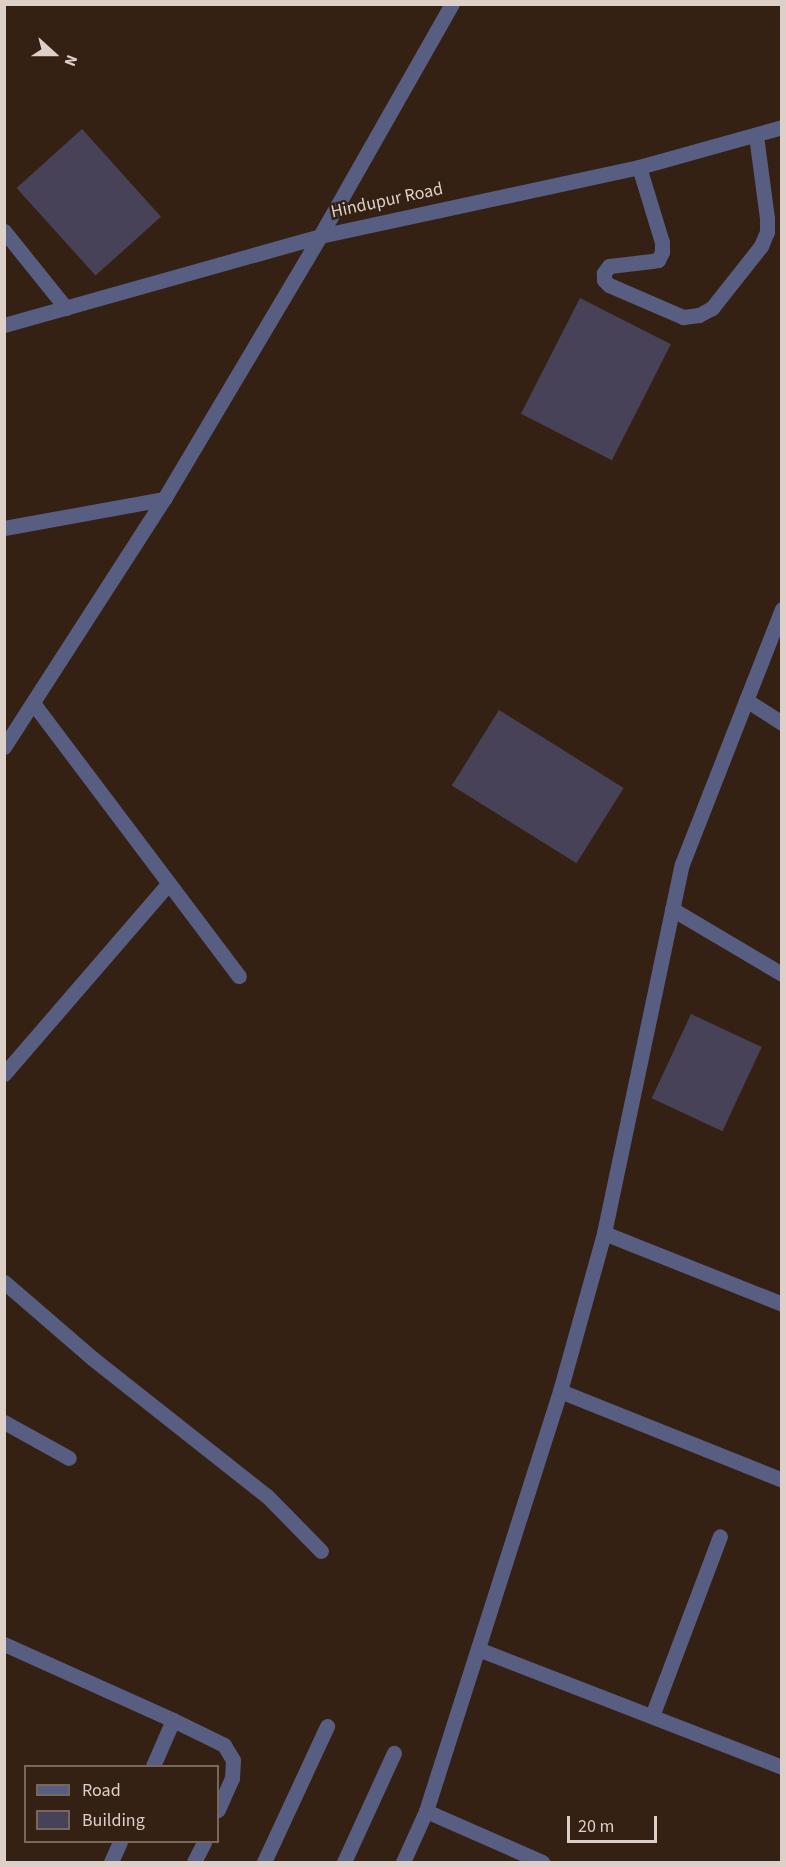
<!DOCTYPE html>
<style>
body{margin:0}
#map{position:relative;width:786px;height:1867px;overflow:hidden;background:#342114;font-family:"Source Sans 3",sans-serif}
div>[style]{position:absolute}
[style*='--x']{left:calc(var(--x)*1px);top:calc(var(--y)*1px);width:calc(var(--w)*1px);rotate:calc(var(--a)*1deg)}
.building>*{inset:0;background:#474257;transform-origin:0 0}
.service>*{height:15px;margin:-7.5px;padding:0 7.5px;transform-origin:7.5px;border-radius:7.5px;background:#585e81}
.minor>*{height:15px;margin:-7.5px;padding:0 7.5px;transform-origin:7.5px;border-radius:7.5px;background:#585e81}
.tertiary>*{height:15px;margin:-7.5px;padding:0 7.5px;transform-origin:7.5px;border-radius:7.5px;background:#585e81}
span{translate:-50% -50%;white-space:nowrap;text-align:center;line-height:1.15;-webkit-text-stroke:5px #342114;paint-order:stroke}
.street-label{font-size:18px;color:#ddd0c8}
.frame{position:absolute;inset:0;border:6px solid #ddd0c8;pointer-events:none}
.legend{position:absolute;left:24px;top:1765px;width:195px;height:78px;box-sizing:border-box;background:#342114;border:2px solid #78675c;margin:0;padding:8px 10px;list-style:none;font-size:18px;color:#ddd0c8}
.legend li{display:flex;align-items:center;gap:12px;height:30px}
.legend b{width:30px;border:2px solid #78675c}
.north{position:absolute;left:24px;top:24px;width:60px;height:60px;-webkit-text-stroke:4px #342114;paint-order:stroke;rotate:111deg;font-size:16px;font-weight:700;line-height:24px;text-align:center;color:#ddd0c8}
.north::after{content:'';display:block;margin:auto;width:21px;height:27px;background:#ddd0c8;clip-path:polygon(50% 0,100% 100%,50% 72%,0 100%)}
.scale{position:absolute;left:567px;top:1816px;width:90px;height:27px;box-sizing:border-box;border:3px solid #ddd0c8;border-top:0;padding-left:8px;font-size:18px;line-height:21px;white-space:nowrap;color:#ddd0c8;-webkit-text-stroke:4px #342114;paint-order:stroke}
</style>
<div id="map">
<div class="building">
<div style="left:82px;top:129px;width:118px;height:88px;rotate:48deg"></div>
<div style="left:580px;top:298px;width:102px;height:130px;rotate:27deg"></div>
<div style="left:499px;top:710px;width:147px;height:89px;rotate:32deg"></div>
<div style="left:691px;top:1014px;width:78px;height:93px;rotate:25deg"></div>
</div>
<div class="service">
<div style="--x:639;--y:167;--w:78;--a:73"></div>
<div style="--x:662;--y:242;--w:10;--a:90"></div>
<div style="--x:662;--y:252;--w:9;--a:117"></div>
<div style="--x:658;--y:260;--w:6;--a:171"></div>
<div style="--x:652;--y:261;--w:43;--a:173.4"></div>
<div style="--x:609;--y:266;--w:9;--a:126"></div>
<div style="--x:604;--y:273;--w:7;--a:90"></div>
<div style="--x:604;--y:280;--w:7;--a:45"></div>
<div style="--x:609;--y:285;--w:81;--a:23.4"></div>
<div style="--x:683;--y:317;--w:16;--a:-7"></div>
<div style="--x:699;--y:315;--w:15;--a:-28"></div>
<div style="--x:712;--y:308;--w:79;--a:-51.7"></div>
<div style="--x:761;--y:246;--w:15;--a:-67"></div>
<div style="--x:767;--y:232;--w:14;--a:-90"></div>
<div style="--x:767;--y:218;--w:83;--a:-97.6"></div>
</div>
<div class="minor">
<div style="--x:4;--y:231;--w:99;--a:51.2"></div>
<div style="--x:4;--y:528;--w:163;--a:-10.3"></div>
<div style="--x:746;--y:700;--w:43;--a:32.6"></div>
<div style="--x:33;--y:703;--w:342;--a:53"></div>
<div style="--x:4;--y:747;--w:295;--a:-57.2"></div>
<div style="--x:164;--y:499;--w:306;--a:-59.3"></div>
<div style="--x:320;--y:236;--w:267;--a:-60.4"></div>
<div style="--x:672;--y:909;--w:128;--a:30.6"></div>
<div style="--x:4;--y:1074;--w:252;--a:-49.2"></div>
<div style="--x:604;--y:1233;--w:192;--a:21.7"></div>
<div style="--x:4;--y:1282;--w:116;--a:40.8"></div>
<div style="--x:92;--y:1358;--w:223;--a:38.3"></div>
<div style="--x:267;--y:1496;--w:77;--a:45.5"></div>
<div style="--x:560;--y:1391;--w:239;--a:21.8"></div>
<div style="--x:4;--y:1422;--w:74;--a:29"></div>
<div style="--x:4;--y:1644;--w:185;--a:24.2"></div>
<div style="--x:173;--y:1720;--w:50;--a:113.5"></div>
<div style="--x:478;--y:1649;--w:326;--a:21.2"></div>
<div style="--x:652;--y:1716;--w:192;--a:-69.3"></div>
<div style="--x:173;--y:1720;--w:57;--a:26.1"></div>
<div style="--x:224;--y:1745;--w:17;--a:59"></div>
<div style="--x:233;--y:1760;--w:18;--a:93"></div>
<div style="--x:232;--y:1778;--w:35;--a:114"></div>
<div style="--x:426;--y:1811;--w:127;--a:23.7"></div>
<div style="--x:111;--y:1862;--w:22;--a:-66"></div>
<div style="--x:194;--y:1862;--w:22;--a:-63"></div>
<div style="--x:264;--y:1862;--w:150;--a:-65.1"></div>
<div style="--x:344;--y:1862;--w:120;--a:-65.4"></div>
<div style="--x:403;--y:1862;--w:56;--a:-65.7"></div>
<div style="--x:426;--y:1811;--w:441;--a:-72.3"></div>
<div style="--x:560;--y:1391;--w:164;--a:-74.4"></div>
<div style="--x:604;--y:1233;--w:377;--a:-78.1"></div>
<div style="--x:682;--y:864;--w:274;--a:-68.6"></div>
</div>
<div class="tertiary">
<div style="--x:4;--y:325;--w:328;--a:-15.7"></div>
<div style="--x:320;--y:236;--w:326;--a:-12.2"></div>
<div style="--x:639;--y:167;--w:148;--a:-15.6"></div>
</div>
<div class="street-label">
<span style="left:387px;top:201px;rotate:-12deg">Hindupur Road</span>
</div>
<div class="frame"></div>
<ul class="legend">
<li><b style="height:8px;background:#585e81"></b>Road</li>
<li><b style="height:16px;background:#474257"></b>Building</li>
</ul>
<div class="north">N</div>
<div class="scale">20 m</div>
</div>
